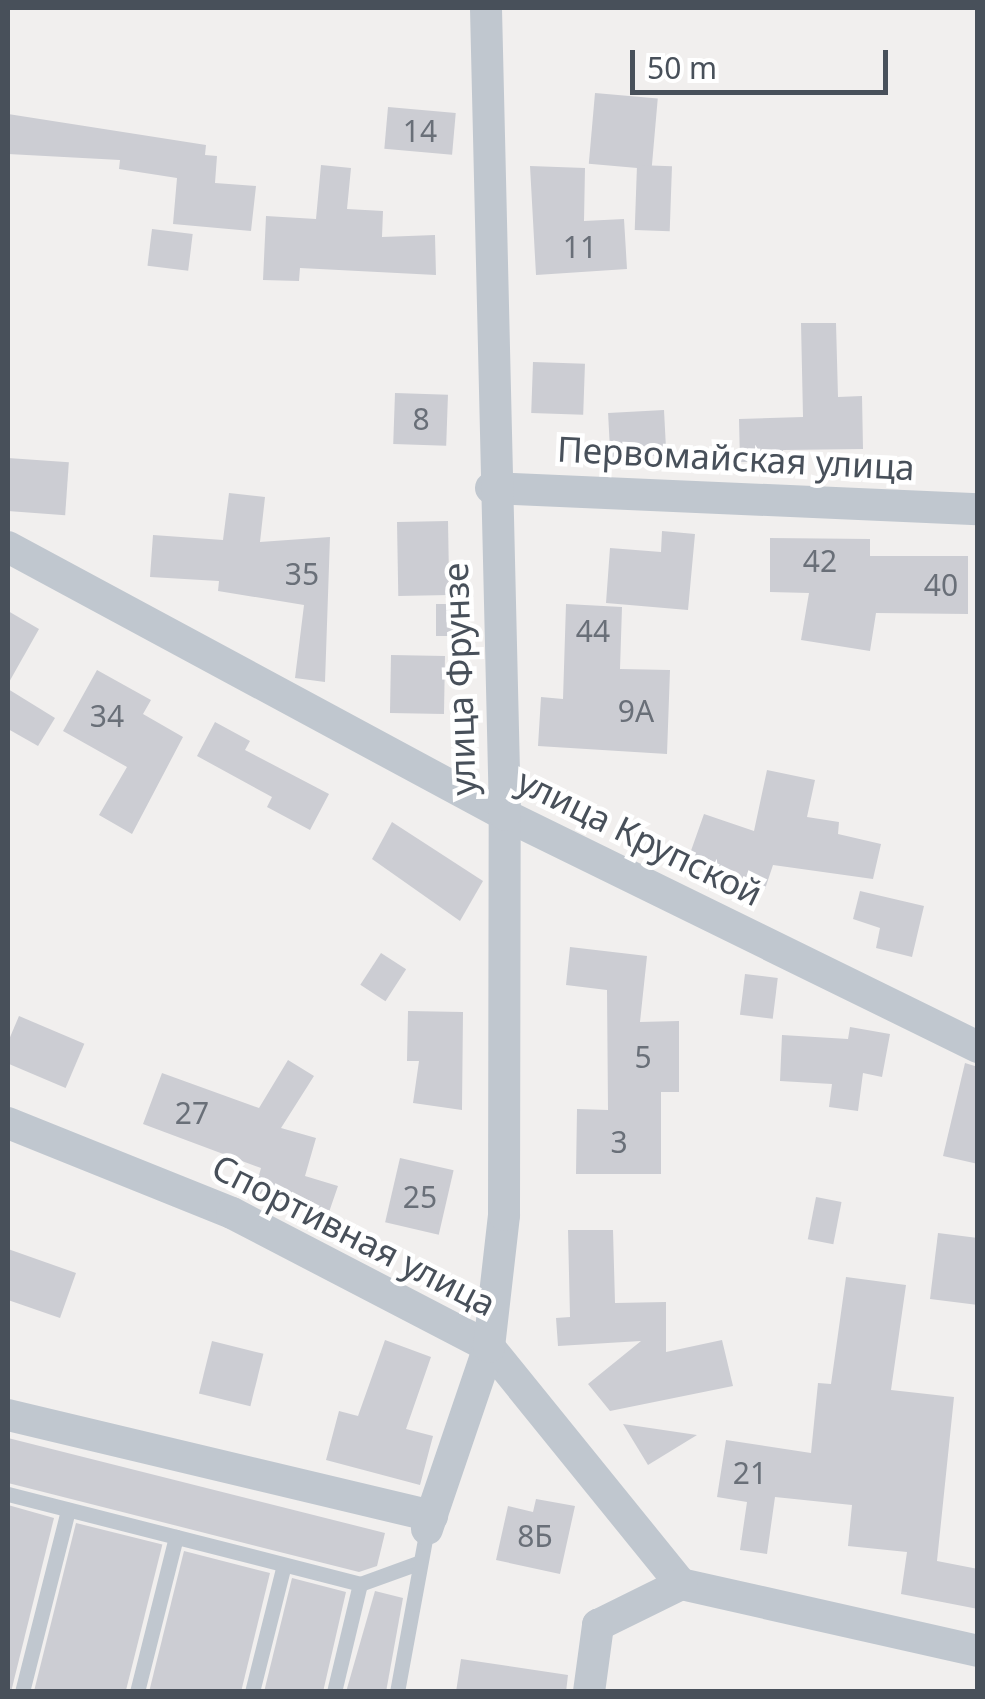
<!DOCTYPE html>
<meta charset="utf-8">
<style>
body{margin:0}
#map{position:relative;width:985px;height:1699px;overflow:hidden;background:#f1efee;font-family:"Noto Sans",sans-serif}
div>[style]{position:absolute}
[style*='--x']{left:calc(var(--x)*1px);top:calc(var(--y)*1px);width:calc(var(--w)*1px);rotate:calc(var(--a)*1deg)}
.building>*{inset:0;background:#cccdd3;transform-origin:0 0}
.lane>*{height:15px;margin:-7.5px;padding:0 7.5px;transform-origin:7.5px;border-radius:7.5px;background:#c0c7cf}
.street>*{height:32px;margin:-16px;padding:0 16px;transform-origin:16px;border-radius:16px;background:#c0c7cf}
span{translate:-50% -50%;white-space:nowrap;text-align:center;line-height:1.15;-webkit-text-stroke:9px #fff;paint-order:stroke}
.number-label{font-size:30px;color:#696f78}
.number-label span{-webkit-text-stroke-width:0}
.street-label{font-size:35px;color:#48505a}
.frame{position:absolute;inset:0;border:10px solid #48505a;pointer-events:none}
.scale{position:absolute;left:630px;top:50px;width:258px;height:45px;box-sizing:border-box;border:5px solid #48505a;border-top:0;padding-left:12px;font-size:30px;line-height:35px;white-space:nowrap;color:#48505a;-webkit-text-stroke:8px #fff;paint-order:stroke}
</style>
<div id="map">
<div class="building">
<div style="left:595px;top:93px;width:63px;height:71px;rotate:5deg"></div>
<div style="left:388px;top:107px;width:68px;height:42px;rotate:5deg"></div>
<div style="clip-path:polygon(8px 114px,206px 145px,205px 155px,217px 156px,215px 183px,256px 186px,251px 231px,173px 224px,177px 178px,119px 169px,120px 160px,8px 154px)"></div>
<div style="clip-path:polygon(321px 165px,351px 168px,347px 209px,383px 211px,382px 237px,435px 235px,436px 275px,300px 268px,299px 281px,263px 280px,266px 216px,316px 219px)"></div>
<div style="left:637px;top:165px;width:35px;height:65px;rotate:2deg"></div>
<div style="clip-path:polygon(530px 166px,585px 168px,584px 221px,624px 219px,627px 269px,536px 275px)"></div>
<div style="left:152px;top:229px;width:41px;height:37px;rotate:7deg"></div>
<div style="clip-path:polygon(801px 323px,836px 323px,838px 397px,862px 396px,863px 449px,783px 450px,783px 461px,740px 462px,739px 419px,803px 417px)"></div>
<div style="left:533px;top:362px;width:52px;height:51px;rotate:2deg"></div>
<div style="left:395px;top:393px;width:53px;height:51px;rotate:2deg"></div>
<div style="left:664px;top:410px;width:45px;height:56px;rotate:87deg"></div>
<div style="left:8px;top:458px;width:61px;height:53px;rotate:4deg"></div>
<div style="clip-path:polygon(229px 493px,265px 497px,260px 542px,330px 537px,325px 682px,295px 678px,304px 605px,218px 591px,219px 581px,150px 577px,153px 535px,223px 540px)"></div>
<div style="left:448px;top:521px;width:74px;height:51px;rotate:89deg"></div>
<div style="clip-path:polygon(662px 531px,695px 534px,688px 610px,606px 603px,610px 548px,661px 552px)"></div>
<div style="clip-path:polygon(770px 538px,870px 539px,870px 556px,968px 556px,968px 614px,876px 613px,870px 651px,801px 640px,809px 593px,770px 592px)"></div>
<div style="left:436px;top:604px;width:28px;height:32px"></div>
<div style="clip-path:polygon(566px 604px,622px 607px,620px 669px,670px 670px,667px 754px,538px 746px,541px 697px,563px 699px)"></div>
<div style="clip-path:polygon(8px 611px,39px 629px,8px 684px)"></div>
<div style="left:391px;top:655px;width:54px;height:58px;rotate:1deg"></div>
<div style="clip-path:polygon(97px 670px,151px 700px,143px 714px,183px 737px,132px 834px,99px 815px,127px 767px,63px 731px)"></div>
<div style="clip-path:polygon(8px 689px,55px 718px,38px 746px,8px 729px)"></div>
<div style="clip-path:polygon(215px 722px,250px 741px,245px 750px,329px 794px,310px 830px,267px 807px,272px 797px,197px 756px)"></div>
<div style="clip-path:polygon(767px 770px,815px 780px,807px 817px,839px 822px,838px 834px,881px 844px,873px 879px,773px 865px,765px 889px,687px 862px,704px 814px,754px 831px)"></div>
<div style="clip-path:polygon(392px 822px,483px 881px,460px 921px,372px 859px)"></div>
<div style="clip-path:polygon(860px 891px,924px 906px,912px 957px,876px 948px,880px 928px,853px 919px)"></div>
<div style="clip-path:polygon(570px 947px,647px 956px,640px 1022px,679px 1021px,679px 1092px,661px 1092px,661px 1174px,576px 1174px,577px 1109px,608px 1110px,607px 990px,566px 985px)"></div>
<div style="left:381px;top:953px;width:30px;height:38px;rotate:33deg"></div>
<div style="left:745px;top:974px;width:33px;height:41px;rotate:7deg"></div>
<div style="clip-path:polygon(408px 1011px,463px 1012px,462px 1110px,413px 1103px,419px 1061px,407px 1061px)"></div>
<div style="left:19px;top:1016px;width:71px;height:48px;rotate:23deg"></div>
<div style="clip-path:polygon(850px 1027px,890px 1034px,882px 1077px,863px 1073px,858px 1111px,829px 1107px,832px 1084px,780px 1081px,782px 1035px,848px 1039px)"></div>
<div style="clip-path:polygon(288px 1060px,314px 1076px,281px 1128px,316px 1138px,305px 1176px,338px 1186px,328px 1215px,254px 1193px,261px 1168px,143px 1124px,162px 1073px,259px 1108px)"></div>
<div style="clip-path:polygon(965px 1063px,978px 1067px,978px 1164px,943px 1156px)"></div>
<div style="left:400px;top:1158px;width:55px;height:66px;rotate:13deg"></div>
<div style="left:816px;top:1197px;width:26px;height:43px;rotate:11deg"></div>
<div style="clip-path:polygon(568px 1230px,613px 1230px,615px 1303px,666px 1302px,666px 1352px,722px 1340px,733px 1386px,610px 1411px,588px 1384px,641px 1341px,558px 1346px,556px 1318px,570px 1317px)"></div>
<div style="clip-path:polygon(938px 1233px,978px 1238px,978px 1305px,930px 1299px)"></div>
<div style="clip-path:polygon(8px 1249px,76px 1273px,60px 1318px,8px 1300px)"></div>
<div style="clip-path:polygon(846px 1277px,906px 1285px,891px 1390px,954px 1397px,937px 1561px,978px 1569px,978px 1609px,901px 1594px,907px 1552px,848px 1546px,852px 1505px,775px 1497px,767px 1554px,740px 1550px,747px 1502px,717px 1497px,726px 1440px,811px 1453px,818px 1383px,831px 1384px)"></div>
<div style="clip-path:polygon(385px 1340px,431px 1357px,406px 1429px,433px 1436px,420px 1485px,326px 1460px,339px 1411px,358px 1416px)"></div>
<div style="left:212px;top:1341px;width:53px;height:54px;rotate:14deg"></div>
<div style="clip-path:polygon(623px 1424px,697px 1435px,648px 1465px)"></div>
<div style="clip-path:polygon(8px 1438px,385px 1533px,377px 1566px,359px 1572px,8px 1483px)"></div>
<div style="clip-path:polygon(536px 1499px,575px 1506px,560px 1574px,496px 1560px,508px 1506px,533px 1512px)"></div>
<div style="clip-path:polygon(8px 1505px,54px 1518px,11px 1692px,8px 1692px)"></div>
<div style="left:76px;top:1523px;width:89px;height:174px;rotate:14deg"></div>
<div style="clip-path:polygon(184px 1551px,270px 1573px,241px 1692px,149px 1692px)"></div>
<div style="clip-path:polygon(292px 1578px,346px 1592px,323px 1692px,264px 1692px)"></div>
<div style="clip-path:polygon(375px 1591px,403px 1598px,386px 1692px,346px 1692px)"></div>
<div style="clip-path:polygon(461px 1659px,568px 1675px,566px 1692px,456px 1692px)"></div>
</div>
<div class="lane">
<div style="--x:8;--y:1494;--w:363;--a:14.3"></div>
<div style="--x:360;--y:1584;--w:62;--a:-19.9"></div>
<div style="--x:22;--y:1692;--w:188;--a:-75.8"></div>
<div style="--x:137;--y:1692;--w:160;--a:-75.9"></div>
<div style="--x:252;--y:1692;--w:131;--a:-75.9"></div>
<div style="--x:334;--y:1692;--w:111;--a:-76.5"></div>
<div style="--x:397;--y:1692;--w:166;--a:-79.6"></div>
</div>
<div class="street">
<div style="--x:491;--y:488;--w:487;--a:2.5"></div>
<div style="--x:8;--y:547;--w:565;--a:28.34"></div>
<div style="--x:505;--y:815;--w:527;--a:26.13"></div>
<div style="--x:8;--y:1123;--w:241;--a:21.9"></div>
<div style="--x:232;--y:1213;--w:290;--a:27.5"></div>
<div style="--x:489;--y:1347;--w:305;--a:51"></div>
<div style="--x:681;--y:1584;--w:304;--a:12.7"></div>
<div style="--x:8;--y:1415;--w:436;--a:13.4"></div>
<div style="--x:427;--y:1529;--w:192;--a:-71.2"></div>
<div style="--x:489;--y:1347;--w:133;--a:-83.5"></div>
<div style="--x:504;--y:1215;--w:400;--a:-89.9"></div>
<div style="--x:505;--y:815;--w:807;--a:-91.35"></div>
<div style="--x:589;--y:1692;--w:68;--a:-82.3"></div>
<div style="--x:598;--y:1625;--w:93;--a:-26.3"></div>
</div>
<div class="number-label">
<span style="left:420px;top:131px">14</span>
<span style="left:580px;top:247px">11</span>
<span style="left:421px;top:419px">8</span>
<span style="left:820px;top:561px">42</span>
<span style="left:302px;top:574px">35</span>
<span style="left:941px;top:585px">40</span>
<span style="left:593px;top:631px">44</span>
<span style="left:636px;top:711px">9А</span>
<span style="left:107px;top:716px">34</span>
<span style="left:643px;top:1057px">5</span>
<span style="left:192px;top:1113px">27</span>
<span style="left:619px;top:1142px">3</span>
<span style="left:420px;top:1197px">25</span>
<span style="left:750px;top:1473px">21</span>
<span style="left:535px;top:1536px">8Б</span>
</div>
<div class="street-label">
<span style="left:736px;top:458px;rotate:3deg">Первомайская улица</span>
<span style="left:459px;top:679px;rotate:-92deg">улица Фрунзе</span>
<span style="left:640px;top:837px;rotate:26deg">улица Крупской</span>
<span style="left:354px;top:1235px;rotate:27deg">Спортивная улица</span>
</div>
<div class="frame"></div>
<div class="scale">50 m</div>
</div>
